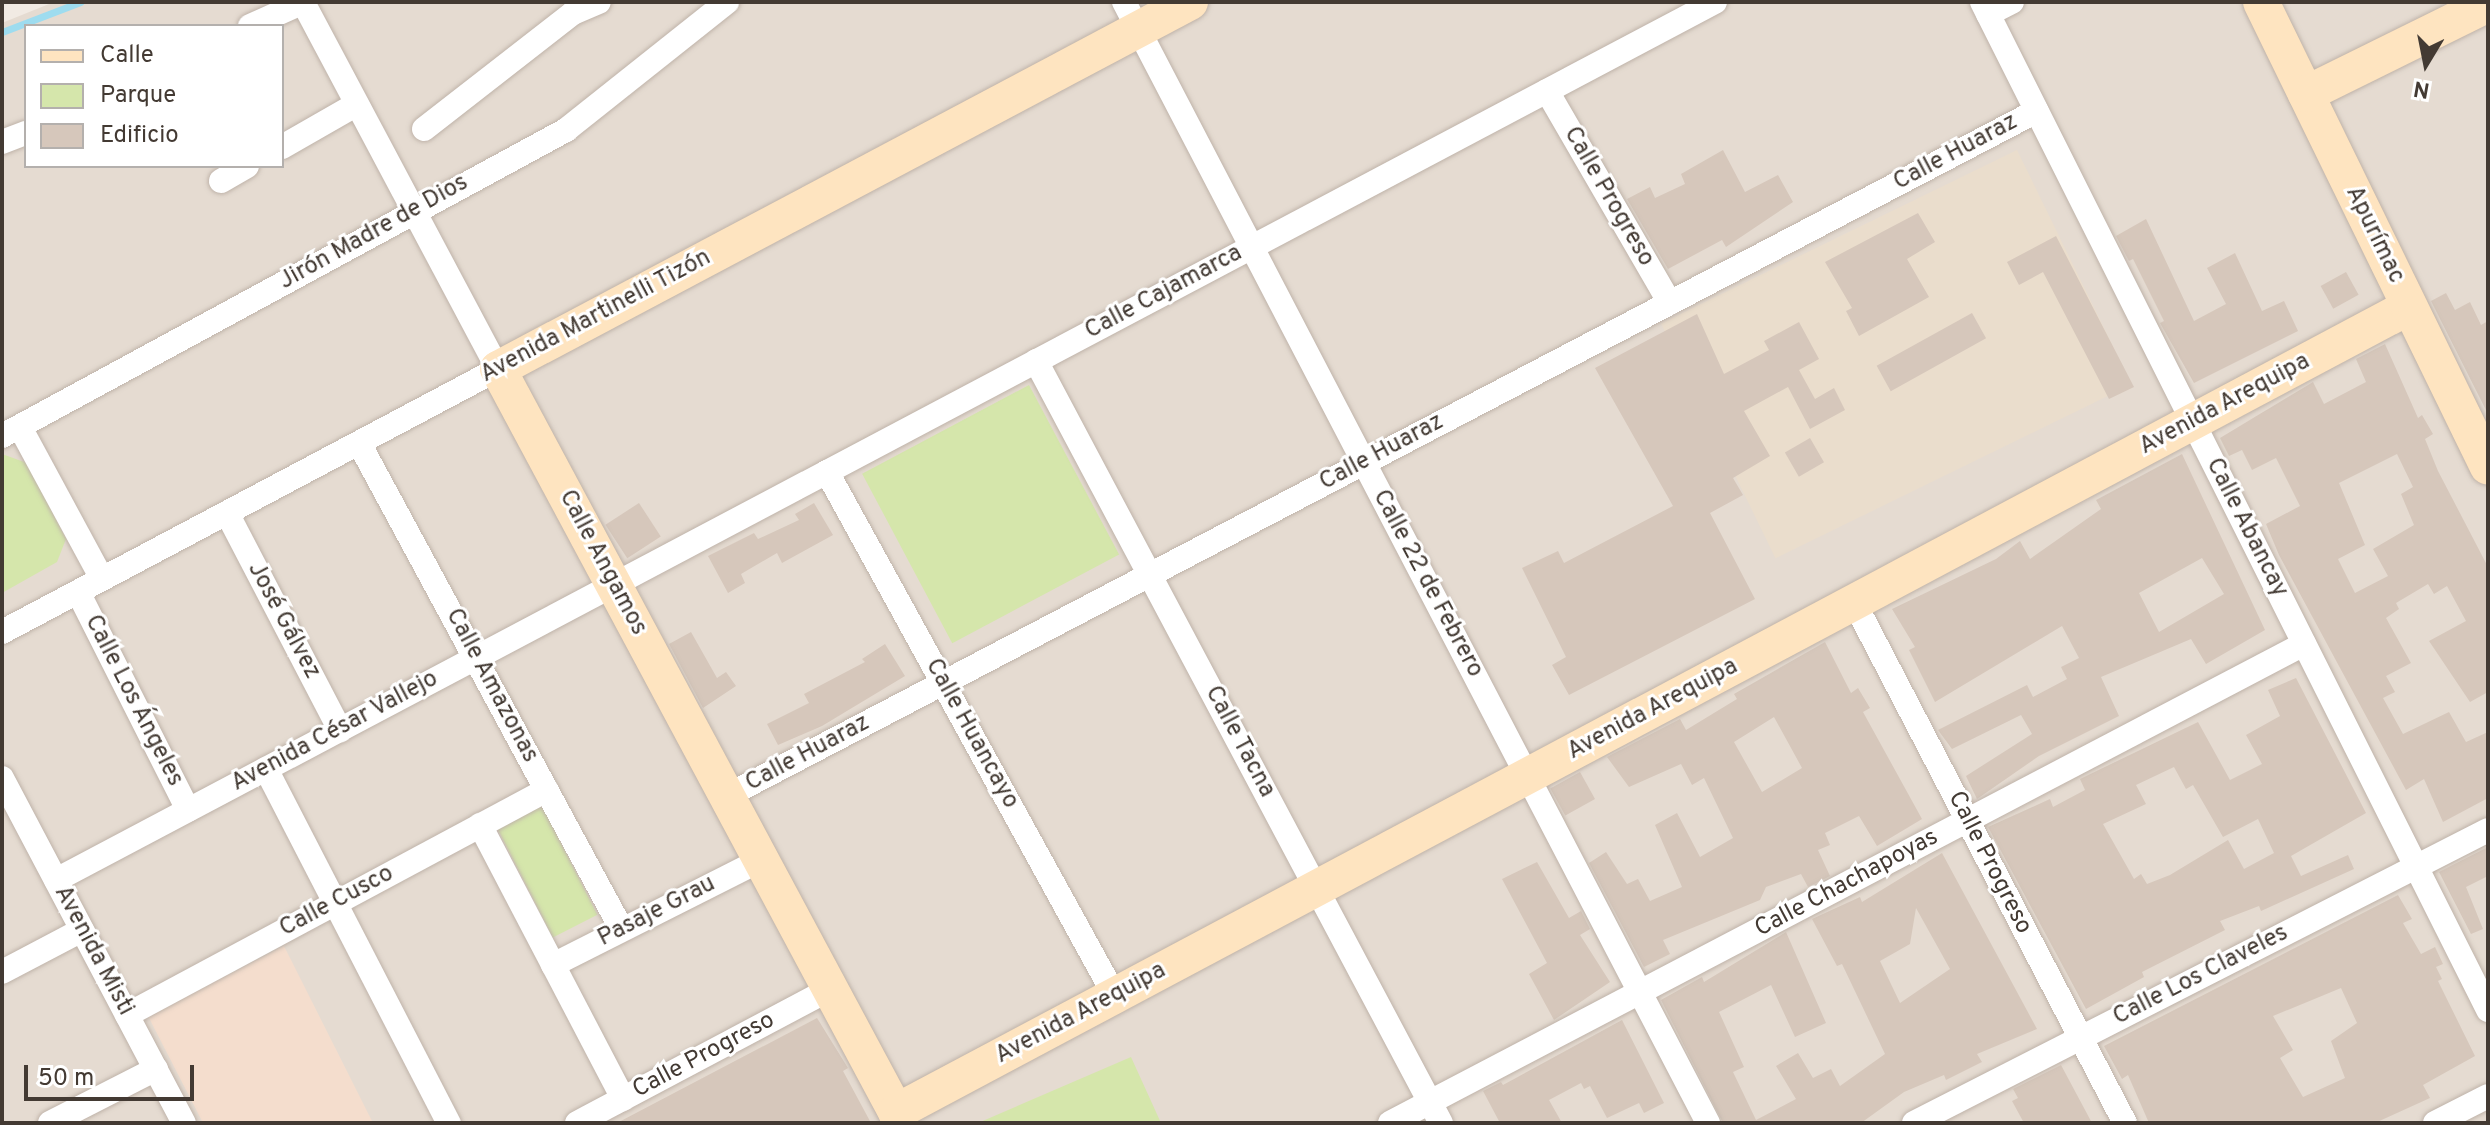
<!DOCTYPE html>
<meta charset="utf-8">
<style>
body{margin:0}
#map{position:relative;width:2490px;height:1125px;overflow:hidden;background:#f1eae3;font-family:Overpass,sans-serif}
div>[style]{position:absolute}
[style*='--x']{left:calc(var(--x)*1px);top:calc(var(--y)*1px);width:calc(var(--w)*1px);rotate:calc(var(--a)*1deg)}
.residential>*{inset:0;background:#e5dbd1}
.commercial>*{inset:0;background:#f4ddcd}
.education>*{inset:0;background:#eaddcc;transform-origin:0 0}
.green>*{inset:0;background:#d5e6ab;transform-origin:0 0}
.stream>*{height:7px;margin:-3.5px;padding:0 3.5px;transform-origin:3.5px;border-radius:3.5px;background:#9edcef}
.building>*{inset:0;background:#d6c7bb;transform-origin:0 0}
.roads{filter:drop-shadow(0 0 2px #bfb3a9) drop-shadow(0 0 2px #bfb3a9)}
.street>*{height:24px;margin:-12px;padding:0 12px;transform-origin:12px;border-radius:12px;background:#fff}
.secondary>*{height:36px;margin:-18px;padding:0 18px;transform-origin:18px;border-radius:18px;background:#fee4c0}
span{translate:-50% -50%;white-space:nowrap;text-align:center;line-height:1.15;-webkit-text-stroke:6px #fff;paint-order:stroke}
.street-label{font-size:24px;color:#433a33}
.frame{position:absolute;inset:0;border:4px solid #433a33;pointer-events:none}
.legend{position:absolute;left:24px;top:24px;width:260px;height:144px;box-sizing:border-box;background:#fff;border:2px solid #b4b0ad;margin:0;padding:10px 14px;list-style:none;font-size:24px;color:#433a33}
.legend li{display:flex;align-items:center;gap:16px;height:40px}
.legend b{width:40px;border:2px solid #b4b0ad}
.north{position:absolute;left:2386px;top:24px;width:80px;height:80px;-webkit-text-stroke:6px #fff;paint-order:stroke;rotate:190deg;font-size:22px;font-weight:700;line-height:32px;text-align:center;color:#433a33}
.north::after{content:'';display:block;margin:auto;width:28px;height:36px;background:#433a33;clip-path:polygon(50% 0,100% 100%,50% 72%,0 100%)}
.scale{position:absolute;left:24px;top:1065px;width:170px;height:36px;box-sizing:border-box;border:4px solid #433a33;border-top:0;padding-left:10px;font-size:24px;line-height:28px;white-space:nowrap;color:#433a33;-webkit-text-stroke:6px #fff;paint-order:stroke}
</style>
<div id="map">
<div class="residential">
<div style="clip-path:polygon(evenodd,54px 2px,2488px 2px,2488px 1123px,2px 1123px,2px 23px,54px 2px,26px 26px,282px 26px,282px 166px,26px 166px,26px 26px)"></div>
</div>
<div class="commercial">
<div style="clip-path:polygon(284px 946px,373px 1123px,203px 1123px,148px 1016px)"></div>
</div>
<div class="education">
<div style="left:2017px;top:150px;width:261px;height:396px;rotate:64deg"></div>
</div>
<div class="green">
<div style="left:1029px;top:385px;width:192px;height:189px;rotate:62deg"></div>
<div style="clip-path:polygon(2px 454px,27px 463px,66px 539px,57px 562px,2px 593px)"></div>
<div style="left:542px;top:806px;width:122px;height:50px;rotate:63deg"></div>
<div style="clip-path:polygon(1131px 1057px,1161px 1123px,978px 1123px)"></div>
</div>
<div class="stream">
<div style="--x:2;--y:32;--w:84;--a:-21"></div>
</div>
<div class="building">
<div style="clip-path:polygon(1723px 150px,1745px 192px,1778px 175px,1793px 202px,1726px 247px,1722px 240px,1668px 269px,1627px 199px,1650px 187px,1655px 198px,1685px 184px,1681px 174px)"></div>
<div style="clip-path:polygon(1918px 213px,1935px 242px,1907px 259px,1929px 297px,1859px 336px,1846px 311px,1852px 308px,1825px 262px)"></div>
<div style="clip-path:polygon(2146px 219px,2194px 321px,2226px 304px,2207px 268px,2235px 253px,2262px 311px,2284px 301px,2298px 331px,2194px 383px,2160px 323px,2164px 321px,2133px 259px,2129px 261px,2116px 236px)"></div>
<div style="clip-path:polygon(2056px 236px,2134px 387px,2109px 399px,2043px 272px,2019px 285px,2007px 262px)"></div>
<div style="left:2346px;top:272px;width:26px;height:29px;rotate:61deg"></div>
<div style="clip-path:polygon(2446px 293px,2455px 310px,2470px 302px,2481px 325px,2488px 321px,2488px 414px,2431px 301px)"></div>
<div style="left:1972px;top:313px;width:29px;height:109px;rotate:61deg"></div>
<div style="clip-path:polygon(1697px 314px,1724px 374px,1769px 350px,1764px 341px,1799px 322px,1819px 359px,1799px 370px,1815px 399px,1834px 388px,1845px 410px,1810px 429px,1788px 387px,1744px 411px,1770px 456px,1733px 478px,1743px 495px,1710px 513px,1755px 599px,1569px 695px,1552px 665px,1566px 657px,1522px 568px,1558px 551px,1564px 563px,1673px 506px,1595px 368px)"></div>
<div style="clip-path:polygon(evenodd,2385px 344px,2418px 418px,2422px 415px,2433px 434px,2425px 439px,2438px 471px,2488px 567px,2488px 692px,2470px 702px,2429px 641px,2466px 621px,2447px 586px,2434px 594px,2428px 584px,2396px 603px,2399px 609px,2386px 618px,2411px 663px,2386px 676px,2395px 692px,2383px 698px,2403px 734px,2449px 712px,2466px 742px,2488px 732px,2488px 798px,2443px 822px,2424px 779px,2406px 790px,2279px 555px,2266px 524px,2300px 506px,2276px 458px,2252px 470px,2242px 450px,2229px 456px,2220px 438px,2313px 382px,2324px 404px,2366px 382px,2356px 359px,2385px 344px,2397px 454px,2413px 487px,2401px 494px,2414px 525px,2373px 549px,2388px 576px,2355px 593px,2338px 559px,2365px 545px,2339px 483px,2397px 454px)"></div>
<div style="left:1810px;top:438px;width:28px;height:29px;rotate:60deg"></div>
<div style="clip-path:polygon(evenodd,2182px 454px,2265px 630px,2206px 664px,2191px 639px,2101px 677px,2119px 716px,2039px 756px,1977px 799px,1966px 776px,2032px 734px,2021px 715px,1952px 749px,1938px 730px,2027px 685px,2033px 697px,2067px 679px,2061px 667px,2079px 658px,2062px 626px,1935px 702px,1909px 650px,1915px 647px,1892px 609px,1996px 559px,2020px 541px,2030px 559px,2101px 509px,2096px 500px,2182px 454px,2202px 558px,2224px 594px,2159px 632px,2139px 593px,2202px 558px)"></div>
<div style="left:639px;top:503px;width:40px;height:40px;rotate:57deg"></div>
<div style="clip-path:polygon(814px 503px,833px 535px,782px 563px,777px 553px,741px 574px,745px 583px,728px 593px,708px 556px,754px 533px,758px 539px,799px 520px,795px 514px)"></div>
<div style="clip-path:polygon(691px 632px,717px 678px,726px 672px,736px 686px,703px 708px,669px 644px)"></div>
<div style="clip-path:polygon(evenodd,1825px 642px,1851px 693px,1858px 688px,1870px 708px,1863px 712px,1922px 819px,1877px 846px,1859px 816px,1825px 833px,1830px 845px,1818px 850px,1830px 876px,1808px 887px,1801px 874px,1766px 887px,1760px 900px,1663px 940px,1670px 954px,1644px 967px,1589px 863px,1606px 852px,1627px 884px,1638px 879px,1650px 901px,1682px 887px,1655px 825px,1677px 813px,1700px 857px,1733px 838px,1704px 778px,1692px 785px,1681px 764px,1629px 787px,1607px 757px,1680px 719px,1686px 730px,1737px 699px,1734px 694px,1825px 642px,1774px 717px,1802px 768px,1762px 792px,1734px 742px,1774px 717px)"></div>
<div style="clip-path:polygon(885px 644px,905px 676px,822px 726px,778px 745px,767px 724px,809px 703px,804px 694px,865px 662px,862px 659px)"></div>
<div style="clip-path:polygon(evenodd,2296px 678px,2366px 813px,2291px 856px,2301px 876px,2348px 855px,2354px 869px,2261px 911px,2259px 906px,2220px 921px,2225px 930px,2142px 972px,2144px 977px,2086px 1009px,1988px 827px,2050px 799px,2053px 807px,2085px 790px,2080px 779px,2198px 722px,2230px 780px,2262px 764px,2246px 735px,2280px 716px,2268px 690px,2296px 678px,2174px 767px,2186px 789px,2193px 785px,2223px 837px,2258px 819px,2274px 853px,2244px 869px,2228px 840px,2170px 875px,2147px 884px,2141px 874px,2134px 879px,2103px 824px,2146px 804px,2136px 785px,2174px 767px)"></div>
<div style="left:1580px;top:772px;width:31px;height:34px;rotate:61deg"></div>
<div style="clip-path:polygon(2488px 847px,2488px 876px,2466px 887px,2483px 929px,2471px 934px,2439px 872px)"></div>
<div style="clip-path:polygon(evenodd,1942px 853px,2037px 1029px,1977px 1054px,1982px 1062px,1946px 1080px,1944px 1075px,1904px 1092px,1861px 1123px,1723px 1123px,1661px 1000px,1702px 977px,1704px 982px,1786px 932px,1826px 1023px,1795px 1037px,1771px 985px,1719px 1012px,1744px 1067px,1733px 1072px,1756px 1120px,1796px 1099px,1776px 1066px,1798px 1053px,1813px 1078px,1831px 1069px,1840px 1086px,1885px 1054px,1842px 964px,1837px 966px,1812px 919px,1860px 897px,1862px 902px,1942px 853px,1916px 908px,1950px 969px,1900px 1003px,1880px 961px,1910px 944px,1916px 908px)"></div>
<div style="clip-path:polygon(1537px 862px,1569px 918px,1581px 911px,1590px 929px,1580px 935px,1610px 982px,1554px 1020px,1529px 974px,1547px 963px,1502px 879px)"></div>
<div style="clip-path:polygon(evenodd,2398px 895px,2412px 919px,2403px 923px,2421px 954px,2435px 947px,2443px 964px,2436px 967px,2442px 979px,2438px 981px,2475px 1056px,2423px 1085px,2430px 1098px,2375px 1123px,2149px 1123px,2128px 1075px,2122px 1079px,2104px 1046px,2398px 895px,2341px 988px,2357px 1023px,2331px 1041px,2345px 1078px,2303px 1097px,2280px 1058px,2293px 1050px,2273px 1016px,2341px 988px)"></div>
<div style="clip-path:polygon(817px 1018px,848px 1068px,843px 1071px,871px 1123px,617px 1123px)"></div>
<div style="clip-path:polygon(1622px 1020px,1664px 1103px,1644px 1113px,1639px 1103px,1607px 1118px,1590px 1086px,1584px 1089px,1581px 1083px,1549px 1100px,1562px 1123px,1500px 1123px,1483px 1091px,1501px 1082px,1503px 1085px)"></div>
<div style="clip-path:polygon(2061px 1065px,2092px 1123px,2024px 1123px,2012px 1101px,2018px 1098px,2013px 1089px)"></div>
</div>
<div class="roads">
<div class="street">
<div style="--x:1124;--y:2;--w:1264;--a:62.48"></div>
<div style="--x:1982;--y:2;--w:1128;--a:63.34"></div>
<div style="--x:1988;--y:14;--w:27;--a:-27"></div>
<div style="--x:250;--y:26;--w:59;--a:-24"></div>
<div style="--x:1547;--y:91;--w:245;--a:59.9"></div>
<div style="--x:424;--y:129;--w:189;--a:-37.9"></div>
<div style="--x:573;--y:13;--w:28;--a:-23"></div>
<div style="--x:2;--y:142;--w:26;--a:-21"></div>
<div style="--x:282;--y:147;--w:86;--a:-29.8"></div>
<div style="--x:221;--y:181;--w:30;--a:-30"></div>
<div style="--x:1036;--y:361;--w:863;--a:62.01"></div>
<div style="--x:21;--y:429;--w:170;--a:61.6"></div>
<div style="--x:2;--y:436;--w:642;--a:-28.48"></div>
<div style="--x:566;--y:130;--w:206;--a:-38.5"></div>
<div style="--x:359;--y:443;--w:553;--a:61.63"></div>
<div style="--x:827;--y:472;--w:598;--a:61.21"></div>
<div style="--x:227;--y:513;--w:245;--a:62.5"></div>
<div style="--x:78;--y:592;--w:244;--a:63.2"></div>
<div style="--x:1854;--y:602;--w:587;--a:62.52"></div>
<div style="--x:2;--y:632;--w:561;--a:-27.93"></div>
<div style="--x:498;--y:369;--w:416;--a:-118"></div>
<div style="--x:266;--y:769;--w:399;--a:62.7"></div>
<div style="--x:2;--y:778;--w:390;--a:62.2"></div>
<div style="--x:727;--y:796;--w:1478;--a:-27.61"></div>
<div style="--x:480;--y:825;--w:309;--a:62.4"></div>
<div style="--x:56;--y:880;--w:1877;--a:-27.89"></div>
<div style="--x:553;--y:965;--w:233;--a:-26.8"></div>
<div style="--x:2;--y:972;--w:90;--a:-27.7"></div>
<div style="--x:127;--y:1015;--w:476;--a:-28.2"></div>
<div style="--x:50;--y:1123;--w:119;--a:-27"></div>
<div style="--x:577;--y:1123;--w:286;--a:-27.9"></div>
<div style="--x:1390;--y:1123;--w:1032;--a:-27.66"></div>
<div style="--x:1914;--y:1123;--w:644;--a:-27.04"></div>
<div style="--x:2435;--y:1123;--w:59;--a:-27"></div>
</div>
<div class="secondary">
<div style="--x:1190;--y:2;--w:783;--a:152.06"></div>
<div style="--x:498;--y:369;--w:843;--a:61.82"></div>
<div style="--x:896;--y:1112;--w:1714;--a:-28.02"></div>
<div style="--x:2261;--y:2;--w:517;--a:63.98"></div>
<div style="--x:2306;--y:94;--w:203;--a:-26.3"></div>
</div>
</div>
<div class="street-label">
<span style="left:1956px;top:153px;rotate:-28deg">Calle Huaraz</span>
<span style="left:1608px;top:197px;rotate:60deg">Calle Progreso</span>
<span style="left:374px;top:233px;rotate:-29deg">Jirón Madre de Dios</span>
<span style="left:2374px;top:235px;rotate:64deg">Apurímac</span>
<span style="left:1164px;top:293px;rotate:-28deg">Calle Cajamarca</span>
<span style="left:596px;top:317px;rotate:-28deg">Avenida Martinelli Tizón</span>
<span style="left:2225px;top:405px;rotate:-28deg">Avenida Arequipa</span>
<span style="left:1382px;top:453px;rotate:-28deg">Calle Huaraz</span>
<span style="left:2246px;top:528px;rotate:63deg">Calle Abancay</span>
<span style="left:602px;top:563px;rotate:62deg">Calle Angamos</span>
<span style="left:1427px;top:584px;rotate:62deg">Calle 22 de Febrero</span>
<span style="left:283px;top:621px;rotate:62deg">José Gálvez</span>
<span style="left:491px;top:686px;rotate:62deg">Calle Amazonas</span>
<span style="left:133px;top:701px;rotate:63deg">Calle Los Ángeles</span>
<span style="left:1653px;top:710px;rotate:-28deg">Avenida Arequipa</span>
<span style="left:335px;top:732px;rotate:-28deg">Avenida César Vallejo</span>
<span style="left:971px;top:734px;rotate:61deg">Calle Huancayo</span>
<span style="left:1239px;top:742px;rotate:62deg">Calle Tacna</span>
<span style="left:808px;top:754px;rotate:-28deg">Calle Huaraz</span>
<span style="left:1989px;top:863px;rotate:63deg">Calle Progreso</span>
<span style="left:1847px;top:884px;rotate:-28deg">Calle Chachapoyas</span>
<span style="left:337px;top:902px;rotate:-28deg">Calle Cusco</span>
<span style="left:657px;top:912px;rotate:-27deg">Pasaje Grau</span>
<span style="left:93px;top:951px;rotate:62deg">Avenida Misti</span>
<span style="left:2201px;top:976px;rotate:-27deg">Calle Los Claveles</span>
<span style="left:1081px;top:1014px;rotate:-28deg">Avenida Arequipa</span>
<span style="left:704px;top:1056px;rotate:-28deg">Calle Progreso</span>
</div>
<div class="frame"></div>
<ul class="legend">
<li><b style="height:10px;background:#fee4c0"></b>Calle</li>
<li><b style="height:22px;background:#d5e6ab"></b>Parque</li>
<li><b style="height:22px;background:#d6c7bb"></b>Edificio</li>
</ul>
<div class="north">N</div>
<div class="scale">50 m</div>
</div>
